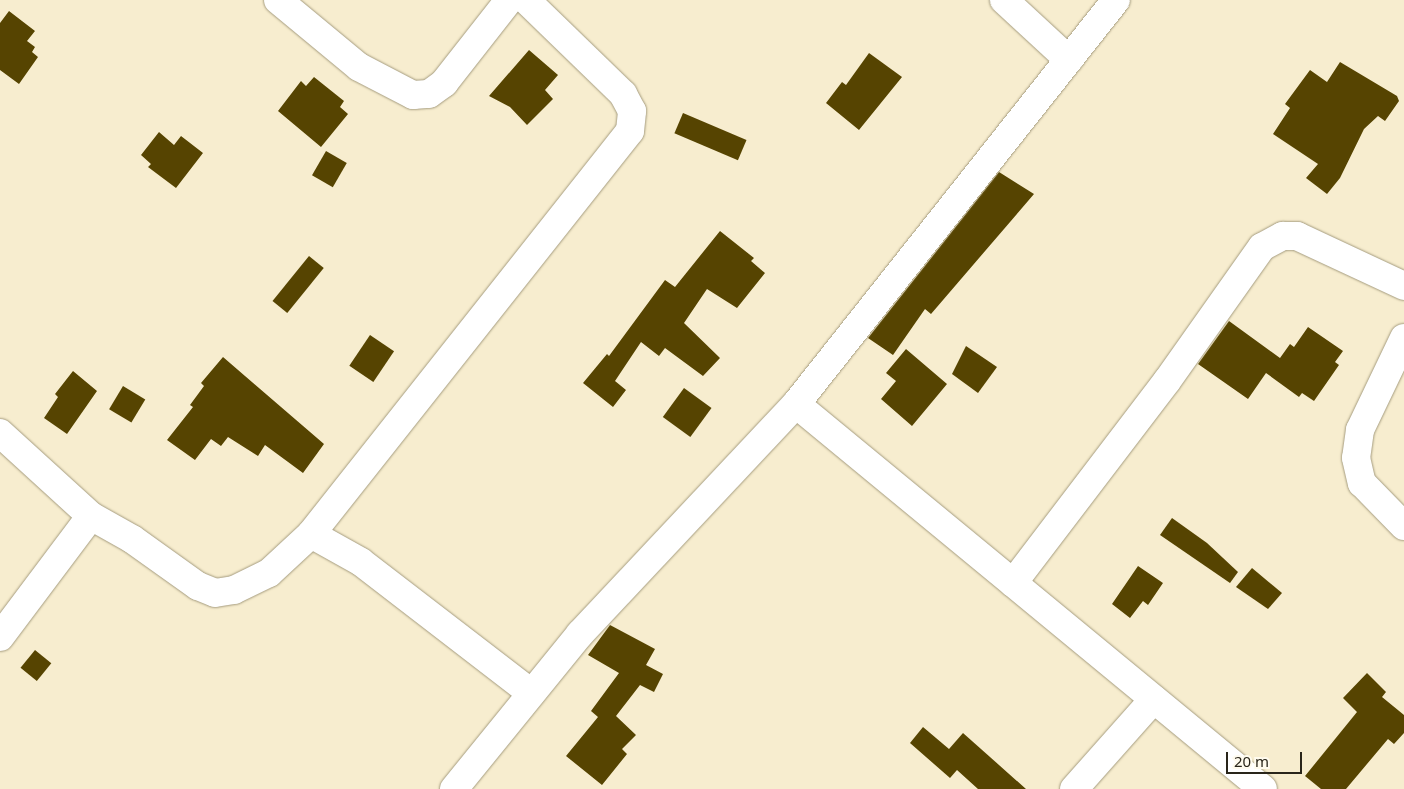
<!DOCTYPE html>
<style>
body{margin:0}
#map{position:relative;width:1404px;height:789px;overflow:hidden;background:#f7edcf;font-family:"Noto Sans",sans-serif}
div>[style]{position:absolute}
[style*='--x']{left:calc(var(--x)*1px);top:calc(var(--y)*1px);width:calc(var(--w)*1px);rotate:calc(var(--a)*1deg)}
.building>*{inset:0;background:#564401;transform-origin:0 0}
.roads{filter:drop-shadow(0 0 1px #a59c7f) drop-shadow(0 0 1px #a59c7f)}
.minor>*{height:28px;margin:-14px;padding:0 14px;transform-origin:14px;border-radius:14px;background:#fff}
span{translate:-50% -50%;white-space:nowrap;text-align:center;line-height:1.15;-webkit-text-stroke:5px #fffbee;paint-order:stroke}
.scale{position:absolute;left:1226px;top:752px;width:76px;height:22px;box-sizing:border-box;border:2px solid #29251a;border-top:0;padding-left:6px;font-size:15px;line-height:18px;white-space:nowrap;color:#29251a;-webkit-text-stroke:4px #fffbee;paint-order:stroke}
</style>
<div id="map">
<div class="building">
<div style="clip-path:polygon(9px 11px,35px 31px,27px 41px,35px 47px,32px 52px,38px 57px,19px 84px,0 70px,0 23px)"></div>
<div style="clip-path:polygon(529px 50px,558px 75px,545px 90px,553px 99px,527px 125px,510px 107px,489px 96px)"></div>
<div style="clip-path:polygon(869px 53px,902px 77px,859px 130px,826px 103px,842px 82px,846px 85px)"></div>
<div style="clip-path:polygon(1340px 62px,1397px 96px,1399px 101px,1385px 121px,1378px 116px,1364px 129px,1340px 178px,1327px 194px,1306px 178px,1318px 164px,1273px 134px,1290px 108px,1285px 104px,1310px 70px,1327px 82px)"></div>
<div style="clip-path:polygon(314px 77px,344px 101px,340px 107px,348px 114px,321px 147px,278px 111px,301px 81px,306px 86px)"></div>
<div style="left:683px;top:113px;width:69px;height:22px;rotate:23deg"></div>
<div style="clip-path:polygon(159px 132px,174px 145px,181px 136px,203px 153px,176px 188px,148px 167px,151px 164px,141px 155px)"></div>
<div style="left:326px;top:151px;width:24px;height:28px;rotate:30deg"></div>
<div style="clip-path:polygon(999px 172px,1034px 194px,931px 314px,925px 309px,893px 355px,868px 338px)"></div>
<div style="clip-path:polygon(720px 231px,754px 258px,751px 261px,765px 273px,737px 308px,707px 289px,684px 323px,720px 358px,703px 376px,665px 348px,659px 356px,641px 342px,615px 381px,626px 390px,613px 407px,583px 383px,607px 354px,609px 356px,665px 280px,675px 287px)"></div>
<div style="left:309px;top:256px;width:19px;height:58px;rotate:39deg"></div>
<div style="clip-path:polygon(1229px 321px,1280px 358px,1290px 344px,1294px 347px,1308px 327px,1343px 351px,1335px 362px,1339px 365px,1314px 401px,1302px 393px,1299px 397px,1266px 373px,1248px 399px,1198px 364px)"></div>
<div style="left:370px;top:335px;width:29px;height:37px;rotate:34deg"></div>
<div style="clip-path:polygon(966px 346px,997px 367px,978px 393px,952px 374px)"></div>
<div style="clip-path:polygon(906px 349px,947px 384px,912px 426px,881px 399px,896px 381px,886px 373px)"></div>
<div style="clip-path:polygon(223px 357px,324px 444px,303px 473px,265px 445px,258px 456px,228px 437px,221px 446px,211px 439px,195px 460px,167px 440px,193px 407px,190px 405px,204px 386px,201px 383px)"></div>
<div style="clip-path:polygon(73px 371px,97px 391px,67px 434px,44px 418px,58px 397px,55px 394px)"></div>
<div style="left:123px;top:386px;width:26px;height:27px;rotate:31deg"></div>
<div style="left:684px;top:388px;width:34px;height:36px;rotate:36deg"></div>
<div style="clip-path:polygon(1172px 518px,1207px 543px,1238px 572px,1230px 583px,1160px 535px)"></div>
<div style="clip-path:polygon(1138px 566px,1163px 583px,1148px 605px,1143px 601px,1130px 618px,1112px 604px)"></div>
<div style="clip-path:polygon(1252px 568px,1282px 593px,1268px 609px,1236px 587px)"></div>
<div style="clip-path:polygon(610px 625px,655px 649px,646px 665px,663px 674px,654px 692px,640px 685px,616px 716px,636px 735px,622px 749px,627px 754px,602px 785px,566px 756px,598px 717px,591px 711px,619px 673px,588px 655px)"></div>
<div style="left:35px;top:650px;width:21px;height:23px;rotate:39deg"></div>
<div style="clip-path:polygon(1367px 673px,1386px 692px,1382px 697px,1404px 715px,1404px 733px,1394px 744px,1388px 739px,1346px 789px,1321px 789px,1305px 776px,1357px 712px,1343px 698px)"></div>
<div style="clip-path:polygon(923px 727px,949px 749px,963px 733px,1026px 789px,978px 789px,957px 770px,950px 778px,910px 743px)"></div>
</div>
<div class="roads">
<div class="minor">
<div style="--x:278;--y:0;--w:105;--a:39.6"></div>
<div style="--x:359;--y:67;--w:61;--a:27.4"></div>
<div style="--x:413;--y:95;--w:16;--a:-4"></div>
<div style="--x:429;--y:94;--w:19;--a:-36"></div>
<div style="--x:444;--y:83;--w:105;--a:-51.9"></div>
<div style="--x:1004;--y:0;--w:88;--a:42.7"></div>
<div style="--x:1404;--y:338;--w:102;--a:115.6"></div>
<div style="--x:1360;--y:430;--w:28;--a:98"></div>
<div style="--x:1356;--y:458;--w:26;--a:77"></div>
<div style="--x:1362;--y:483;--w:60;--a:45.7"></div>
<div style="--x:796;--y:404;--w:605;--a:39.5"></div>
<div style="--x:0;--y:433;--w:123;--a:42.4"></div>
<div style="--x:91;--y:516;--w:47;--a:29.3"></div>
<div style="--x:132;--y:539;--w:81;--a:35.5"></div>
<div style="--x:198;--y:586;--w:18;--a:22"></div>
<div style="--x:215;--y:593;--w:19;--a:-9"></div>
<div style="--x:234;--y:590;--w:39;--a:-26"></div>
<div style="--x:269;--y:573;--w:57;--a:-42.9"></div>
<div style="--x:311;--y:534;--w:57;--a:29.2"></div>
<div style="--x:361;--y:562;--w:215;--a:37.6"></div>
<div style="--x:311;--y:534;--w:514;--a:-51.64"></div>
<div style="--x:630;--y:131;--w:20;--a:-84"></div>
<div style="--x:632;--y:111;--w:19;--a:-118"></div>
<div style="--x:623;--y:94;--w:135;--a:-135.9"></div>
<div style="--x:1013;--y:583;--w:254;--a:-52.7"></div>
<div style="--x:1167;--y:381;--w:164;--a:-54.7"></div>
<div style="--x:1262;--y:247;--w:24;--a:-28"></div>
<div style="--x:1283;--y:236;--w:14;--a:0"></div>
<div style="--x:1297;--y:236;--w:118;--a:25"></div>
<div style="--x:0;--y:637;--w:151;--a:-53.1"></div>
<div style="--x:454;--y:789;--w:200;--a:-50.9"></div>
<div style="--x:580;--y:634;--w:316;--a:-46.8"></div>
<div style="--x:796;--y:404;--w:515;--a:-51.62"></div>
<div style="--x:1074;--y:789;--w:120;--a:-48.4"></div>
</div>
</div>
<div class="scale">20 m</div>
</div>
